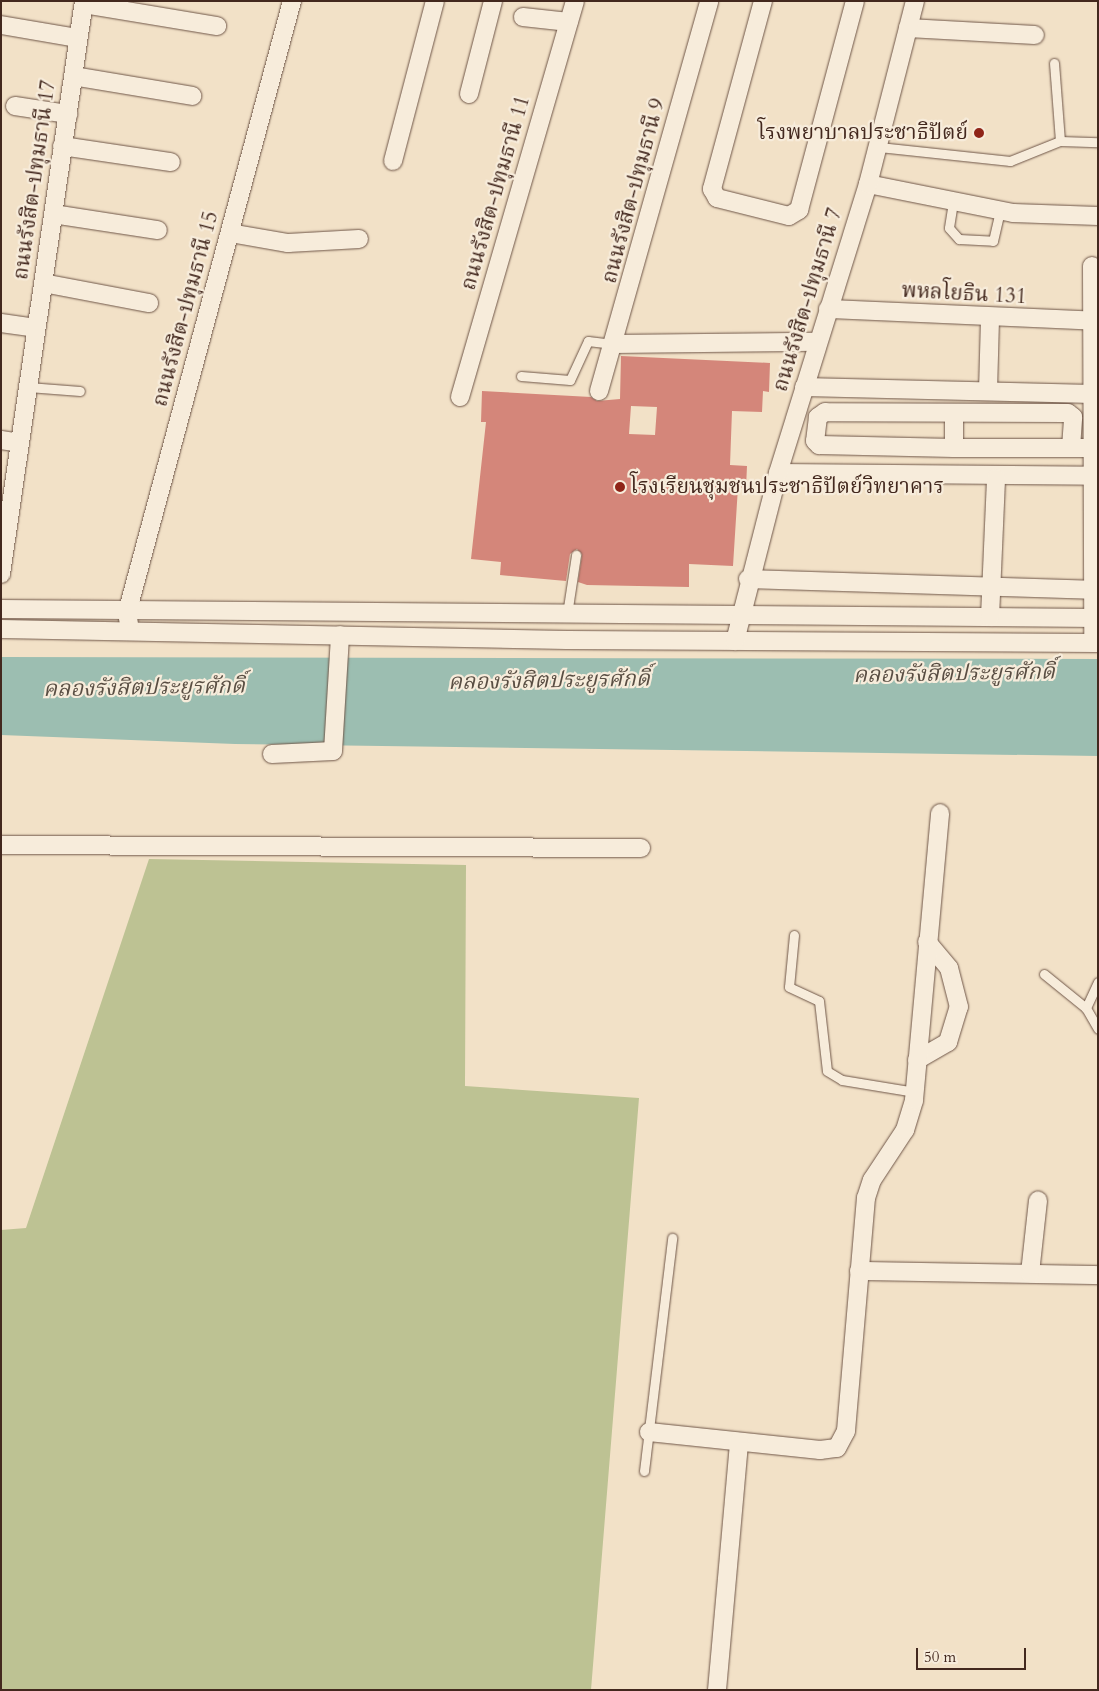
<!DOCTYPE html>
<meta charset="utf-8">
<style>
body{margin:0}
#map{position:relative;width:1099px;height:1691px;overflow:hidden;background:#f2e1c7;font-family:Cardo,"Noto Serif Thai",serif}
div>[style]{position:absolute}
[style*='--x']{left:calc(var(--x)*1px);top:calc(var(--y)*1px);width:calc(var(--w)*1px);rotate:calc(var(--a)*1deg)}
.green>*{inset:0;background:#bdc293}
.water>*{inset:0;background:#9cbeb1}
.building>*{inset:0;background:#d4867a}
.roads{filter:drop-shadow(0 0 1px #6f5648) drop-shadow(0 0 1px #6f5648)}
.service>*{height:9px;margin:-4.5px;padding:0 4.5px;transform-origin:4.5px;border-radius:4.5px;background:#f7ecdb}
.minor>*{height:18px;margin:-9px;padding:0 9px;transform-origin:9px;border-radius:9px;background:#f7ecdb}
.dots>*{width:14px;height:14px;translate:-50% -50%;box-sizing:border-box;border:2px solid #f7ecdb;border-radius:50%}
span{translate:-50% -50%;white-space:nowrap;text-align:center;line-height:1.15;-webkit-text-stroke:4.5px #f7ecdb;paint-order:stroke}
.poi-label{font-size:21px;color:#43281e}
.right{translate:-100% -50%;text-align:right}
.left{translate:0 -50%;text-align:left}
.street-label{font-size:21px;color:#43281e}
.water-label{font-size:22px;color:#594e43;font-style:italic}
.frame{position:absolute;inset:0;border:2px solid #43281e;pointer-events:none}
.scale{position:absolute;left:916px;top:1648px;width:110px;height:22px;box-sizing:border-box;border:2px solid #43281e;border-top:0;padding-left:6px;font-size:15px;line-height:18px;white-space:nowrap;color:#43281e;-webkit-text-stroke:4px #f7ecdb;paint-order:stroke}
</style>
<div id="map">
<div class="green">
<div style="clip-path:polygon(149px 859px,466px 865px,465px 1086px,639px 1098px,591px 1690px,1px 1690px,1px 1230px,26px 1228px)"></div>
</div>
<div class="water">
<div style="clip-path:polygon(1px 657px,1098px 659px,1098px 756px,235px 744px,1px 735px)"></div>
</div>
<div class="building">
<div style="clip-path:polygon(evenodd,621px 356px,770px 363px,769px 392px,763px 391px,762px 412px,732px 411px,730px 465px,747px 466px,746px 488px,738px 487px,733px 566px,689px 564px,689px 587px,587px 585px,578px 582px,582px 555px,577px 549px,570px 554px,566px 581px,500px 575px,501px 562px,471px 559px,486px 422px,481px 422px,482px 391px,591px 397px,597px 401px,620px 399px,621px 356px,631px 406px,657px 407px,655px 435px,629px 434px,631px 406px)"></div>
</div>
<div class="roads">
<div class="service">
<div style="--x:1054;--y:63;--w:78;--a:85.6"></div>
<div style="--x:879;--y:147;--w:132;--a:6.1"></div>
<div style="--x:1010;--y:161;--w:54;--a:-21.8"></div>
<div style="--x:1060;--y:141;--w:38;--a:2"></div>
<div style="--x:953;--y:202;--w:26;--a:99"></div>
<div style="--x:949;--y:228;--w:15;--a:48"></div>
<div style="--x:959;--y:239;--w:34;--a:3"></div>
<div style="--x:993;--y:241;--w:31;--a:-77"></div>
<div style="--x:521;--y:376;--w:49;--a:4.7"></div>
<div style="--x:570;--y:380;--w:43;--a:-65.2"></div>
<div style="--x:588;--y:341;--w:25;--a:7"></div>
<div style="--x:28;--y:387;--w:52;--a:4.4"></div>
<div style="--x:567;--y:614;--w:60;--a:-81.3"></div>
<div style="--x:794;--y:935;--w:52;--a:95.5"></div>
<div style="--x:789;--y:987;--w:33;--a:25"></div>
<div style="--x:819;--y:1001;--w:70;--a:83.5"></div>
<div style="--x:827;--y:1071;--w:17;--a:31"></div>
<div style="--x:842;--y:1080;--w:74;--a:9.3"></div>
<div style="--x:1044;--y:974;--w:54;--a:39"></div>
<div style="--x:1098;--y:982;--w:29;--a:115"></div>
<div style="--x:1086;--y:1008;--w:24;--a:60"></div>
<div style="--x:644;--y:1471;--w:235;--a:-83.1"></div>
</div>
<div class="minor">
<div style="--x:763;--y:1;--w:195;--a:105.2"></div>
<div style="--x:712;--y:189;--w:10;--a:61"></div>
<div style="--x:717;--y:198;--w:74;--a:14"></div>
<div style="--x:789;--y:216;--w:12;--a:-31"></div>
<div style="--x:799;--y:210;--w:216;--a:-75"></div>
<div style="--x:84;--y:4;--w:135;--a:9.4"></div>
<div style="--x:523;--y:17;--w:46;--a:6.2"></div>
<div style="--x:1;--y:25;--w:78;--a:9.6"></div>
<div style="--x:908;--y:28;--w:127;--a:3.2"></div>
<div style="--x:73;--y:76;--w:121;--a:9.5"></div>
<div style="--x:469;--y:94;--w:96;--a:-75.5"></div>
<div style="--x:15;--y:106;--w:54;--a:8.6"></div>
<div style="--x:62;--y:146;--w:110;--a:8.4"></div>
<div style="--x:393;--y:161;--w:165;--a:-75.3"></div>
<div style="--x:868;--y:184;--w:148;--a:11.3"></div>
<div style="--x:1013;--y:213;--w:85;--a:2"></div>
<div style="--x:53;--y:214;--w:106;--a:8.7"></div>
<div style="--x:230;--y:233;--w:59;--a:9.8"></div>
<div style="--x:288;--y:243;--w:71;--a:-3.2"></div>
<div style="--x:1092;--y:266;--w:377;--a:89.8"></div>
<div style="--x:43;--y:283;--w:108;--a:10.7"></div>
<div style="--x:828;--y:309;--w:270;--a:2.5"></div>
<div style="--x:1;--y:323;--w:35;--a:8"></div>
<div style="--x:613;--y:344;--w:205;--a:-0.6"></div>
<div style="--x:804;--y:387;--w:289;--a:1.4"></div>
<div style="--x:599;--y:391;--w:405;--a:-74.2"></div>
<div style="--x:988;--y:391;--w:72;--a:-88.4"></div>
<div style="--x:460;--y:397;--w:412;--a:-73.8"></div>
<div style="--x:954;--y:414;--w:34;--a:90"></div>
<div style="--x:1;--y:440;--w:19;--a:9"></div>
<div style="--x:1071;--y:448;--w:31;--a:-86"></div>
<div style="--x:1073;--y:417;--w:6;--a:-141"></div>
<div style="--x:1068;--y:413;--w:243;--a:-179.8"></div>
<div style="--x:825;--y:412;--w:9;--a:144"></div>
<div style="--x:818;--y:417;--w:24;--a:97"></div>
<div style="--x:815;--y:441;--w:6;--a:45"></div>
<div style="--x:819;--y:445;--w:135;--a:1.3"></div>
<div style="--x:954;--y:448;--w:139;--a:0"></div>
<div style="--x:778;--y:473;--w:320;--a:0.5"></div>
<div style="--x:1;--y:574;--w:579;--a:-81.76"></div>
<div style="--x:748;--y:579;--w:350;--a:1.8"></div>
<div style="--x:1;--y:609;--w:1097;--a:0.47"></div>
<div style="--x:990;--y:617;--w:139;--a:-87.5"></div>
<div style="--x:129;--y:624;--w:11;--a:-100"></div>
<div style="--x:127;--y:613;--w:634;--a:-74.91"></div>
<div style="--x:1;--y:629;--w:566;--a:1.11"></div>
<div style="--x:567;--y:640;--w:531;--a:0.32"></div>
<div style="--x:735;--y:641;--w:173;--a:-75.6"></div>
<div style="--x:778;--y:473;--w:303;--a:-72.7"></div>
<div style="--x:868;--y:184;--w:189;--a:-75.6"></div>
<div style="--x:272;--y:754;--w:61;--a:-2.8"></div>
<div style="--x:333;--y:751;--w:116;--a:-86.5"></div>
<div style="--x:1;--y:845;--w:640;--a:0.27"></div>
<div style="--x:917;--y:1060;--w:36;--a:-30"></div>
<div style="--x:948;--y:1042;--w:37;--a:-73"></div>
<div style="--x:959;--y:1007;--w:40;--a:-104.4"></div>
<div style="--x:949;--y:968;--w:34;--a:-130"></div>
<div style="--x:859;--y:1271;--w:239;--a:1"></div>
<div style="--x:1030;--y:1273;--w:73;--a:-83.7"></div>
<div style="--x:649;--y:1432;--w:172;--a:6"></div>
<div style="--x:820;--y:1450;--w:17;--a:-7"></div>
<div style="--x:837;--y:1448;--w:19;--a:-62"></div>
<div style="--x:846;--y:1431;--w:234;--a:-85.1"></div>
<div style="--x:866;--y:1198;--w:19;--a:-72"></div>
<div style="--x:872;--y:1180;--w:60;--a:-56.6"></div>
<div style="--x:905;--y:1130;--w:31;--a:-73"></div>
<div style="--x:914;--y:1100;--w:288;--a:-84.8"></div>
<div style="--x:717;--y:1690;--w:249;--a:-84.9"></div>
</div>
</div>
<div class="dots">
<div style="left:979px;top:133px;background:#8f2418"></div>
<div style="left:620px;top:487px;background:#8f2418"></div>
</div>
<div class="poi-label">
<span class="right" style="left:968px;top:133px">โรงพยาบาลประชาธิปัตย์</span>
<span class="left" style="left:630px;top:487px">โรงเรียนชุมชนประชาธิปัตย์วิทยาคาร</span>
</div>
<div class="street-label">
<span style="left:35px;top:180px;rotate:-82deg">ถนนรังสิต-ปทุมธานี 17</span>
<span style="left:634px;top:191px;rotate:-75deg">ถนนรังสิต-ปทุมธานี 9</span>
<span style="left:496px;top:193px;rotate:-74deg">ถนนรังสิต-ปทุมธานี 11</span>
<span style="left:964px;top:294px;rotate:3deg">พหลโยธิน 131</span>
<span style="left:808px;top:300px;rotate:-73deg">ถนนรังสิต-ปทุมธานี 7</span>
<span style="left:186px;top:309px;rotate:-75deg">ถนนรังสิต-ปทุมธานี 15</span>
</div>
<div class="water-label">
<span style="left:954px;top:674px;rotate:-1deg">คลองรังสิตประยูรศักดิ์</span>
<span style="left:549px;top:681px;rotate:-1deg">คลองรังสิตประยูรศักดิ์</span>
<span style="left:144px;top:688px;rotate:-1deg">คลองรังสิตประยูรศักดิ์</span>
</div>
<div class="frame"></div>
<div class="scale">50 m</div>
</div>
